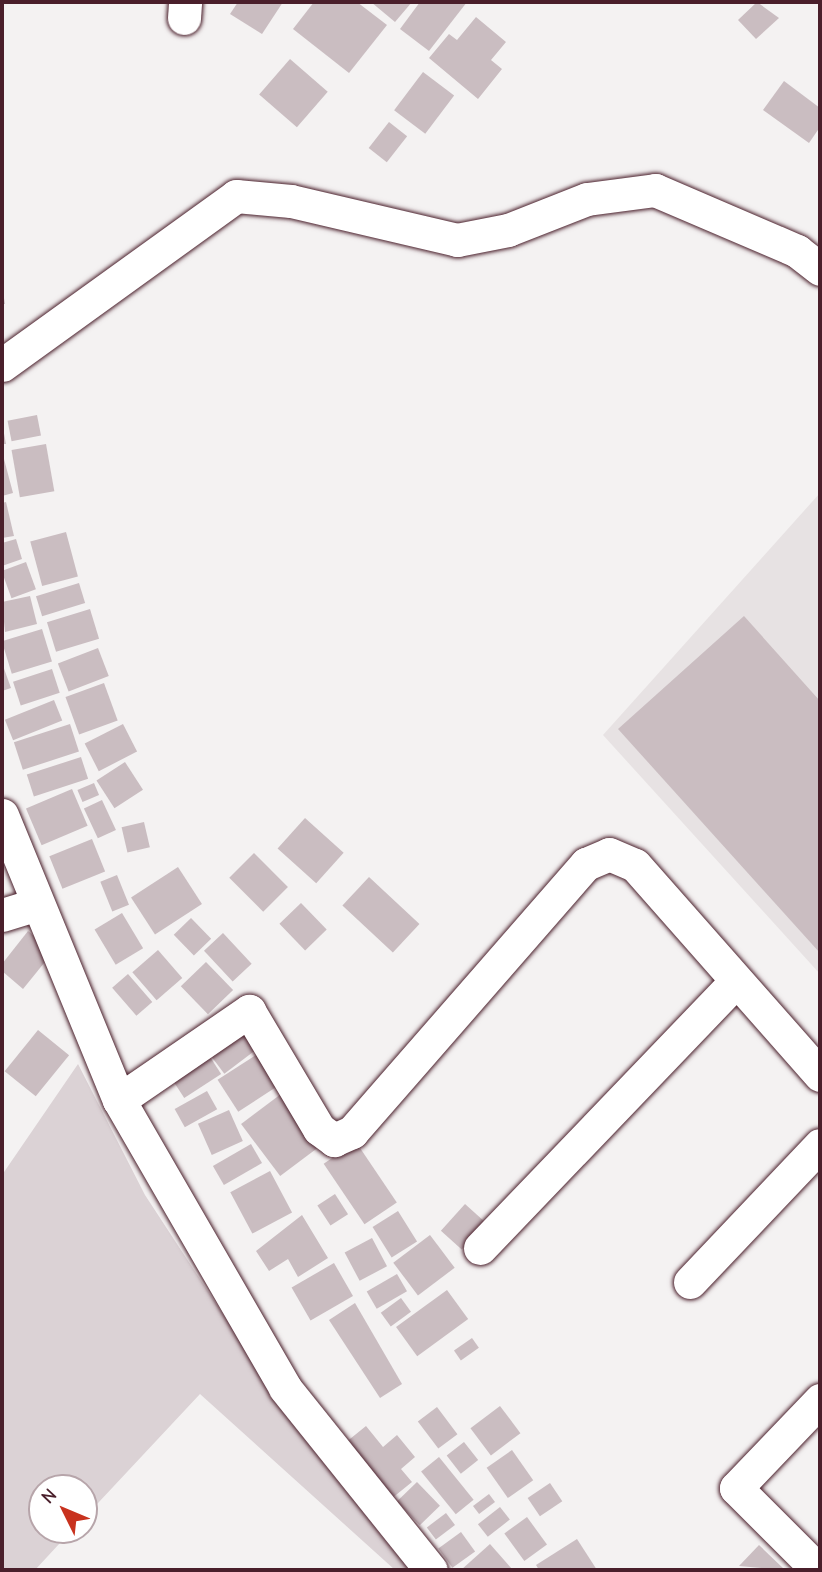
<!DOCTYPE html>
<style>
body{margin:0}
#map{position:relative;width:822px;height:1572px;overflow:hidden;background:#f4f2f2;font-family:"Comic Neue",sans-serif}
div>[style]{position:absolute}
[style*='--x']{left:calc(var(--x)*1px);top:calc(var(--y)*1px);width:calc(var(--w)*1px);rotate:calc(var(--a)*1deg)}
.built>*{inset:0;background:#e7e2e3}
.green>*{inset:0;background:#dbd2d5}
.building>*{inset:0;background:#cabdc1;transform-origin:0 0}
.roads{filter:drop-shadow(0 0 2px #4a1f2b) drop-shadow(0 0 2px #4a1f2b)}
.minor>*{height:33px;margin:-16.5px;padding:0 16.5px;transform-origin:16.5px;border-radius:16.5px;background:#fff}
span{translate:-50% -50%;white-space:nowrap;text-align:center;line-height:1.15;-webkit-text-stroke:6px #fff;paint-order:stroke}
.frame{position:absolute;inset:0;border:4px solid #4a1f2b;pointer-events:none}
.north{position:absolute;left:28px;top:1474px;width:70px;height:70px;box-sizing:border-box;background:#fff;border:2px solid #b7a5aa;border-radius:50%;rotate:313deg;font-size:19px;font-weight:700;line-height:28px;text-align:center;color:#4a1f2b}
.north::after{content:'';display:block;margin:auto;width:24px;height:32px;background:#c8321e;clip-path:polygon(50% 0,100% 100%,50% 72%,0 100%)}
</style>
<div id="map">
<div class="built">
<div style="clip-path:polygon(820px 493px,820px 974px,603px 735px)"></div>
</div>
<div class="green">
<div style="clip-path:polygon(78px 1064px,145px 1195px,279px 1400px,415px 1570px,395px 1570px,200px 1394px,84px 1518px,84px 1488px,42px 1488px,42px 1530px,72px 1530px,35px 1570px,2px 1570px,2px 1175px)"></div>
</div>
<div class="building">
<div style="clip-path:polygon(238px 2px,283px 2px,262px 34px,230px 14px)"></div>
<div style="clip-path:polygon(314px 2px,357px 2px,387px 25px,349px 73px,293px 29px)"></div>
<div style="clip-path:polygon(371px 2px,412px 2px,395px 22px)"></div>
<div style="clip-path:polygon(420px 2px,467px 2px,429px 51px,400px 29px)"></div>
<div style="clip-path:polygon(757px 2px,779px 18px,756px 39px,738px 20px)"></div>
<div style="clip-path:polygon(476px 17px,506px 42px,491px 60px,502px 69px,478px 99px,429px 58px,449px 34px,457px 40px)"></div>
<div style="left:290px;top:59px;width:50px;height:47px;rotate:41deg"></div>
<div style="left:423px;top:72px;width:39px;height:48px;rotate:37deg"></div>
<div style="clip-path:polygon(784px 81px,820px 108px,820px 127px,809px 143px,763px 110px)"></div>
<div style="left:389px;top:122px;width:23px;height:33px;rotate:38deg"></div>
<div style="clip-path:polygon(2px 287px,5px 304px,2px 304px)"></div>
<div style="left:37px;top:415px;width:21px;height:30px;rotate:79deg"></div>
<div style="clip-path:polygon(2px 423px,6px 444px,2px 444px)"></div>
<div style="left:46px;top:444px;width:48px;height:35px;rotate:80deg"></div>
<div style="clip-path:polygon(4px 459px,13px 493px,2px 496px,2px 460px)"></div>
<div style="clip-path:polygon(6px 502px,14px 536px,2px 538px,2px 503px)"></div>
<div style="left:66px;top:532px;width:46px;height:37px;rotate:75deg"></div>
<div style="clip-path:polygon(16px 539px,22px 559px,2px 566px,2px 543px)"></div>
<div style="left:26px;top:562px;width:29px;height:26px;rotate:70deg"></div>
<div style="left:79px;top:583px;width:21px;height:45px;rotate:73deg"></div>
<div style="clip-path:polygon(30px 596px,37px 624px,5px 632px,2px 602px)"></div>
<div style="left:90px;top:609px;width:31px;height:45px;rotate:73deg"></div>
<div style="clip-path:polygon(744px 616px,820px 701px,820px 953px,618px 729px)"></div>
<div style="left:42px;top:629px;width:34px;height:42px;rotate:73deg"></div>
<div style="left:98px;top:648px;width:30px;height:43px;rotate:69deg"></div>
<div style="clip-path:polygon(2px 663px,11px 688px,2px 691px)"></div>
<div style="left:52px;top:669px;width:25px;height:41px;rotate:72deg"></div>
<div style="left:104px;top:683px;width:40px;height:41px;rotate:70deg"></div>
<div style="left:54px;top:700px;width:22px;height:53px;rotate:68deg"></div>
<div style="left:70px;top:724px;width:29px;height:59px;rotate:72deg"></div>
<div style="left:123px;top:724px;width:31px;height:43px;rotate:63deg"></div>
<div style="left:81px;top:757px;width:23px;height:57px;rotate:72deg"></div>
<div style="left:125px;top:762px;width:33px;height:34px;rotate:57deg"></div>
<div style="left:94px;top:783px;width:13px;height:18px;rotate:67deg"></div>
<div style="left:72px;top:789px;width:40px;height:50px;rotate:67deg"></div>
<div style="left:102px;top:800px;width:33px;height:20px;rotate:65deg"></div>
<div style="left:305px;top:818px;width:52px;height:41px;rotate:42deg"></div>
<div style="left:144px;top:822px;width:26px;height:23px;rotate:77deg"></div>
<div style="left:92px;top:839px;width:35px;height:46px;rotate:68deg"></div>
<div style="left:254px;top:853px;width:48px;height:35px;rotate:45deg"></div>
<div style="left:178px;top:867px;width:44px;height:56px;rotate:57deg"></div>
<div style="left:117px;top:875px;width:32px;height:18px;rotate:68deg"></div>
<div style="left:369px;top:877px;width:69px;height:39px;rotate:43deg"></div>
<div style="left:301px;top:903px;width:37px;height:30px;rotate:46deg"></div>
<div style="left:122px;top:913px;width:41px;height:32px;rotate:59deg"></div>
<div style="left:191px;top:918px;width:29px;height:24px;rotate:46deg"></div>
<div style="clip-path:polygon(28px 931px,53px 952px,23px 989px,2px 971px,2px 964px)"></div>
<div style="left:223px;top:933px;width:42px;height:26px;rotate:47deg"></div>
<div style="left:158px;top:950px;width:37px;height:34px;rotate:49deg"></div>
<div style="left:206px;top:962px;width:39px;height:35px;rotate:46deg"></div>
<div style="left:128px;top:974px;width:37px;height:21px;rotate:49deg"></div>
<div style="left:244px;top:1015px;width:35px;height:51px;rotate:53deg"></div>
<div style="left:38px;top:1030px;width:40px;height:53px;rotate:39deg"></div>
<div style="left:201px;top:1043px;width:37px;height:44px;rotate:57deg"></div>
<div style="left:262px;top:1051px;width:38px;height:53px;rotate:57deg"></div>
<div style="left:207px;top:1091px;width:21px;height:37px;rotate:61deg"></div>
<div style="left:285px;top:1091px;width:65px;height:55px;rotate:53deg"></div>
<div style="left:229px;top:1110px;width:34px;height:34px;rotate:66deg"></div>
<div style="left:356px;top:1142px;width:73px;height:39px;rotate:56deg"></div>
<div style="left:251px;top:1144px;width:22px;height:44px;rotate:60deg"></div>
<div style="left:270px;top:1171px;width:47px;height:45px;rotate:62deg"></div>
<div style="left:335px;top:1194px;width:24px;height:21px;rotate:57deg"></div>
<div style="left:465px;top:1204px;width:28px;height:36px;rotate:42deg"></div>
<div style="left:398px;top:1211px;width:36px;height:30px;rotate:58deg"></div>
<div style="clip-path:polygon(302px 1215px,328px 1258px,298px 1277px,288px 1259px,269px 1271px,256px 1251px)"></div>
<div style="left:430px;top:1235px;width:41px;height:46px;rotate:53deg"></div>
<div style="left:372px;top:1238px;width:32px;height:31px;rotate:62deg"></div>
<div style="left:334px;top:1263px;width:38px;height:49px;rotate:60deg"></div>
<div style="left:397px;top:1274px;width:20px;height:35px;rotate:60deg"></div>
<div style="left:447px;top:1290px;width:36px;height:63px;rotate:54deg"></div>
<div style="left:401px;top:1298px;width:17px;height:25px;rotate:54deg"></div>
<div style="clip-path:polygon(355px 1303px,402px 1384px,380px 1398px,329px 1320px)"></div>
<div style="left:472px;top:1338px;width:12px;height:22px;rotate:55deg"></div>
<div style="left:500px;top:1406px;width:34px;height:37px;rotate:53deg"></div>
<div style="left:437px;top:1407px;width:34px;height:24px;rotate:53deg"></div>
<div style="clip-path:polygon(366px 1426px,383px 1447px,397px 1435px,415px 1457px,401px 1469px,412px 1482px,391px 1499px,345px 1443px)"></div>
<div style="left:464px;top:1442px;width:23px;height:22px;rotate:52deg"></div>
<div style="left:512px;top:1450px;width:37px;height:31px;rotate:55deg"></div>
<div style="left:439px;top:1457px;width:55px;height:23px;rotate:51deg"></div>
<div style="left:417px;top:1482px;width:33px;height:28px;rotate:46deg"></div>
<div style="left:550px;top:1483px;width:22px;height:27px;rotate:56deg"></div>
<div style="left:489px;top:1494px;width:10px;height:20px;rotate:53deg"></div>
<div style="left:500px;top:1507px;width:16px;height:28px;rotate:52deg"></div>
<div style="left:446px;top:1513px;width:15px;height:24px;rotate:53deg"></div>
<div style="left:527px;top:1517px;width:34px;height:28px;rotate:54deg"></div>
<div style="left:461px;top:1532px;width:24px;height:28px;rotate:54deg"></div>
<div style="clip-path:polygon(577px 1539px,597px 1570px,539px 1570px,536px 1565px)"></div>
<div style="clip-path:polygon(490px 1544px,512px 1569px,461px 1570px)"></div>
<div style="clip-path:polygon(759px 1545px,785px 1570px,739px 1566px)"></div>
</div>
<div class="roads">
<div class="minor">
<div style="--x:184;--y:18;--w:16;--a:-86"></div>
<div style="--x:2;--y:365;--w:289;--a:-35.8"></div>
<div style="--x:236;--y:196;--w:55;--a:5.2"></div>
<div style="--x:291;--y:201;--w:171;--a:13.2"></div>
<div style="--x:457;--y:240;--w:52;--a:-11.1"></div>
<div style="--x:508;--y:230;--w:85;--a:-21.4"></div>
<div style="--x:587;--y:199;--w:69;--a:-7.5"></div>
<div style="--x:655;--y:190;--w:155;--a:23.2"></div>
<div style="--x:797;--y:251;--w:29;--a:38"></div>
<div style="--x:2;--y:815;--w:308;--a:67.7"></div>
<div style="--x:119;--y:1100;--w:332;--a:60"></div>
<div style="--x:285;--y:1388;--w:233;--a:51.3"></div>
<div style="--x:2;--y:915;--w:34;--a:-17"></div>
<div style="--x:119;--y:1100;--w:158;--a:-34.4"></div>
<div style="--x:249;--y:1011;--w:137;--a:59.3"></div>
<div style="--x:319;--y:1129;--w:19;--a:36"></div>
<div style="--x:334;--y:1140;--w:20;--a:-24"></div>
<div style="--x:352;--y:1132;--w:356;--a:-48.9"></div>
<div style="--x:586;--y:864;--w:25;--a:-23"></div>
<div style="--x:609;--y:854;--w:28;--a:23"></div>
<div style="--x:635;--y:865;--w:280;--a:48.6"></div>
<div style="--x:480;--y:1248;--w:368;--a:-46.2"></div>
<div style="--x:690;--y:1282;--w:189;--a:-46.5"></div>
<div style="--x:818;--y:1570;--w:116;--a:-135"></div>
<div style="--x:736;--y:1488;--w:122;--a:-46.3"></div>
</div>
</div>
<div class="frame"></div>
<div class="north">N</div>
</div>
